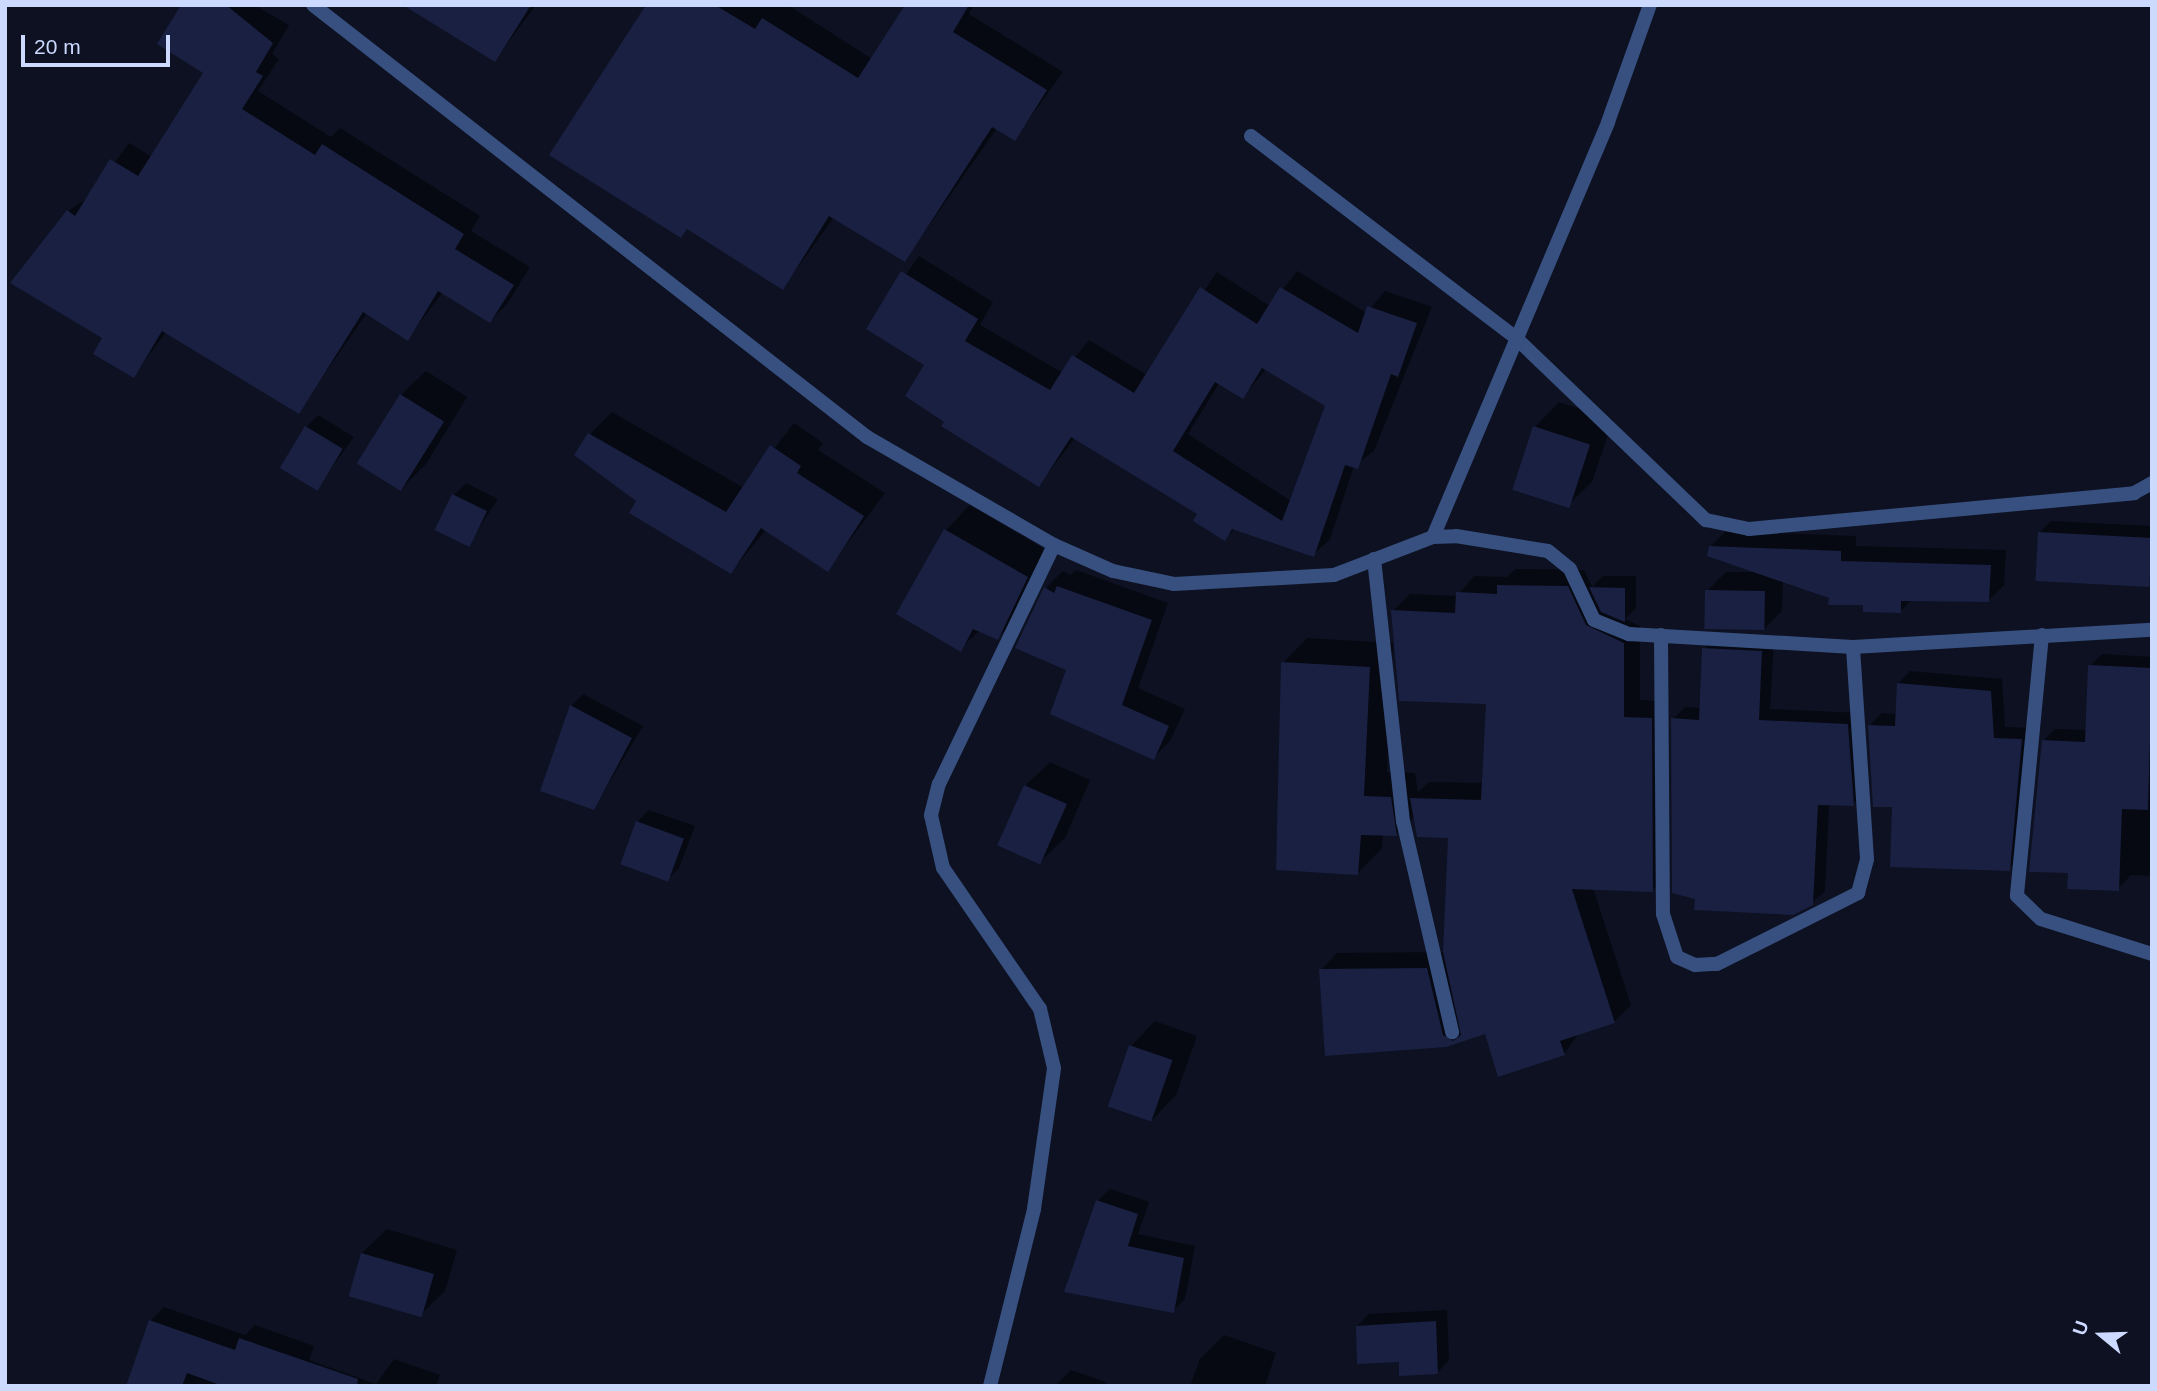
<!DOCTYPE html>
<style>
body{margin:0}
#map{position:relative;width:2157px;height:1391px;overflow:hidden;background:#0d1121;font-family:Arial,sans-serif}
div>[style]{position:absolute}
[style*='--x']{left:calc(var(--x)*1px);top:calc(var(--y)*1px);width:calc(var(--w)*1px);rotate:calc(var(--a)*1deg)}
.shadow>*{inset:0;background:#0007}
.building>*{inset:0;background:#192042;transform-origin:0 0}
.minor>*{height:14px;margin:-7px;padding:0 7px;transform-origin:7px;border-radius:7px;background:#375080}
span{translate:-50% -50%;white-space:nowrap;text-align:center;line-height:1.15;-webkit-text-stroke:6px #0d1121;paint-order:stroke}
.frame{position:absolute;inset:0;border:7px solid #ccdaff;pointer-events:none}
.north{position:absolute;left:2066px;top:1300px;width:70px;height:70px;-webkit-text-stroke:5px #0d1121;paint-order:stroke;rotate:289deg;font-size:19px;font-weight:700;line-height:28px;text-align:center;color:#ccdaff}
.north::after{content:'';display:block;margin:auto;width:24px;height:32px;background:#ccdaff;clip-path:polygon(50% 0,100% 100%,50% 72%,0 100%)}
.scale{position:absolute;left:21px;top:35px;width:149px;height:32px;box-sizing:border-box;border:4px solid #ccdaff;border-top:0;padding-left:9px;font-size:21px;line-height:24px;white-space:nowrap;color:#ccdaff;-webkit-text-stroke:5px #0d1121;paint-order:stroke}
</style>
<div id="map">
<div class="shadow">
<div style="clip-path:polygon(183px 5px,254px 5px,289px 25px,272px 54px,279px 59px,258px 91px,331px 137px,340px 128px,480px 216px,471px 231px,530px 267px,507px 304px,490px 321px,443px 292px,408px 338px,367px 313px,298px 412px,167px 331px,133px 376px,104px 338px,68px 211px,89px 197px,129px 143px,152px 157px,206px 72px)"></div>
<div style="clip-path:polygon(411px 5px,536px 5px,495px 60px)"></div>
<div style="clip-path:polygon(639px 5px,788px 5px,872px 59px,906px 5px,974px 5px,969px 14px,1063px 72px,1015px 139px,997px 128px,905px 260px,834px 217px,783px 288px,688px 228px,680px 236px,646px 9px)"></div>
<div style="clip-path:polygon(evenodd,919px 256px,993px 302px,980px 325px,1063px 373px,1089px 340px,1147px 375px,1217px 272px,1270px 306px,1297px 271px,1367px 313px,1385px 291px,1432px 307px,1374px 451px,1354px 466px,1330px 539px,1313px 555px,1235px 528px,1225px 539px,1199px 514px,1075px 438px,1039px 485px,927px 365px,868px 328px,919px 256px,1266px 369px,1327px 406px,1291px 501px,1188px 434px,1220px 382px,1243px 397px,1266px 369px)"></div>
<div style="clip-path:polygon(426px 371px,467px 397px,426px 464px,401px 489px,401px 395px)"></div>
<div style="clip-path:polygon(1559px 402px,1613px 420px,1592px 482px,1567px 506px,1514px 488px,1535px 427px)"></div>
<div style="clip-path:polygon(612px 412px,744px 488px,794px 423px,823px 443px,818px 450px,885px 493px,828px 569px,766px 530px,731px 572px,638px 501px,590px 434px)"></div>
<div style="clip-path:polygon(318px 415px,354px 437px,316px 489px,306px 427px)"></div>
<div style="clip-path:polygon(466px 483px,498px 499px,468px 545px,454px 495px)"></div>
<div style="clip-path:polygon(970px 505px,1051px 553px,1022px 613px,997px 638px,980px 630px,960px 649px,898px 613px,946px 530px)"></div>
<div style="clip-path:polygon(2051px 521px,2152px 526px,2152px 576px,2039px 533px)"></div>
<div style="clip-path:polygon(1726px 531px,1856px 536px,1856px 546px,2006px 550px,2004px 585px,1988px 601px,1912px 599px,1900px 612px,1783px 581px,1782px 611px,1763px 630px,1707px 591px,1726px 572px,1757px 572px,1710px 547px)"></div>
<div style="clip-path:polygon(1516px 569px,1584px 570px,1592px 587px,1603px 576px,1636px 576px,1636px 608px,1625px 619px,1640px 626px,1640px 700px,1668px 702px,1669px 874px,1653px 890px,1593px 888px,1631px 1005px,1614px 1022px,1579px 1033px,1564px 1054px,1486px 1031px,1445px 1045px,1321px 970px,1337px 953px,1445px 952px,1450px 836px,1415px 816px,1396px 834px,1383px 834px,1382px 848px,1358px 873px,1283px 663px,1307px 638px,1393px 643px,1387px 772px,1415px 773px,1418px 792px,1429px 782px,1484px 783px,1488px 702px,1393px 611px,1410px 594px,1457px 596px,1474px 576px,1507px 577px)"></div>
<div style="clip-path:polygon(1076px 570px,1168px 603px,1138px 688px,1185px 709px,1170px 741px,1153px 758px,1068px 669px,1046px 588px,1063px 571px,1070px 575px)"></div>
<div style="clip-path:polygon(1716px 637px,1774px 640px,1770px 709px,1860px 713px,1865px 792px,1853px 804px,1829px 803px,1825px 891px,1812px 903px,1697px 897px,1673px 719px,1685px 707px,1702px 708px,1704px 649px)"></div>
<div style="clip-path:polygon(2102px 654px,2152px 657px,2152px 876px,2131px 875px,2118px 889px,2070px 872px,2043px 741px,2055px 729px,2087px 730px,2090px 666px)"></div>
<div style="clip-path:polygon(1910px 671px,2002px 679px,2005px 727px,2034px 728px,2021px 857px,2009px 869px,1893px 806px,1870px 725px,1882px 713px,1897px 714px,1898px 683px)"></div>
<div style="clip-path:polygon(583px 694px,643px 726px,594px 808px,571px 706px)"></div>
<div style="clip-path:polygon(1050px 762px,1090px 780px,1065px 838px,1040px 862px,1025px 786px)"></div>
<div style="clip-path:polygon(649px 810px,695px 826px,679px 868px,667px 880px,637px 822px)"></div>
<div style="clip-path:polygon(1155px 1021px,1197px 1036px,1176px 1095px,1152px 1120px,1131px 1046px)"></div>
<div style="clip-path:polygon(1110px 1189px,1149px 1202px,1138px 1234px,1195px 1246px,1185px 1299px,1173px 1311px,1066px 1291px,1097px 1201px)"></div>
<div style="clip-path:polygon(387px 1229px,457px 1250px,445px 1291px,420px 1315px,362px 1253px)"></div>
<div style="clip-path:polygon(164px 1307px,245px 1335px,255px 1325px,314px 1346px,309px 1360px,376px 1384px,394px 1359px,440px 1375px,436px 1386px,145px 1386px,150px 1321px)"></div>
<div style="clip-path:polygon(1447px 1310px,1449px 1360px,1437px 1373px,1400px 1360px,1357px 1326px,1369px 1314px)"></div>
<div style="clip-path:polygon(1224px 1335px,1276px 1353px,1265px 1386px,1190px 1386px,1200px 1359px)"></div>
<div style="clip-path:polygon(1071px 1370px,1106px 1382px,1105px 1386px,1055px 1386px)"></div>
</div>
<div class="building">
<div style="clip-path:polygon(181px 5px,226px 5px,273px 43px,256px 72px,263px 76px,242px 109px,315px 155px,322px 144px,464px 234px,455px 249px,514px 285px,490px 323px,438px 291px,408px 341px,363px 312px,299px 414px,162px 331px,134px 378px,93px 354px,102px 338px,10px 283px,67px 210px,75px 216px,110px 159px,138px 176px,203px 73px,157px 44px)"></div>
<div style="clip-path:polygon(403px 5px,531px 5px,495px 62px)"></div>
<div style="clip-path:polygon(646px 5px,715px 5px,755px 29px,762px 18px,858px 78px,905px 5px,969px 5px,953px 32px,1047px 90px,1015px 141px,992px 127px,905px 262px,829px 216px,783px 290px,687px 229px,681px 238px,549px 155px)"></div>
<div style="clip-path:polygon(evenodd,901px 271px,978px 319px,965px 341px,1050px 390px,1072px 355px,1134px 393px,1200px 287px,1257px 324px,1280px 287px,1358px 333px,1367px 306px,1417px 323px,1398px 377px,1391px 374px,1358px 469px,1345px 465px,1314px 557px,1232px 529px,1225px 541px,1193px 521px,1197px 514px,1071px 437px,1039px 487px,941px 426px,944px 422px,905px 396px,924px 365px,866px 329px,901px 271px,1262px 368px,1325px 406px,1282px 521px,1173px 451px,1215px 382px,1243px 399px,1262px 368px)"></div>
<div style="left:400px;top:394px;width:52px;height:82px;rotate:32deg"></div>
<div style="left:305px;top:426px;width:44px;height:49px;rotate:31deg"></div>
<div style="left:1533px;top:426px;width:60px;height:67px;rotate:18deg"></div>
<div style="clip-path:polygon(588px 433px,726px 512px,770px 445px,801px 466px,797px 473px,864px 516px,828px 572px,761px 528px,731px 574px,629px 513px,636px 501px,574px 455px)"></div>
<div style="left:452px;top:494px;width:39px;height:40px;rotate:26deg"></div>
<div style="clip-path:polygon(944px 529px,1028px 577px,998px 640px,973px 629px,961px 652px,896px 614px)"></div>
<div style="left:2038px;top:532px;width:114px;height:49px;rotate:3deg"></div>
<div style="clip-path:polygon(1709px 546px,1841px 551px,1841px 561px,1991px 565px,1989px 602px,1901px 601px,1901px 613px,1863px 612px,1863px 605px,1828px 605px,1829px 598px,1707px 556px)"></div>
<div style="clip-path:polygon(1497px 585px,1568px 586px,1586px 625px,1624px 643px,1624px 717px,1652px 718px,1653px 892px,1572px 889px,1615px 1023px,1560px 1041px,1565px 1055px,1498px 1077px,1485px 1034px,1446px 1047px,1325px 1056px,1319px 969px,1427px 968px,1443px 1035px,1453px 1041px,1461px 1035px,1443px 952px,1448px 838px,1417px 837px,1410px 798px,1481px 800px,1486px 704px,1399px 701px,1391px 610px,1455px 613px,1456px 592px,1497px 594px)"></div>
<div style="clip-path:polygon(1057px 586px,1152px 620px,1122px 705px,1169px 726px,1154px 760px,1050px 714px,1066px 670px,1015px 648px,1044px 587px,1054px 593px)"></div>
<div style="clip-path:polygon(1589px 587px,1625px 588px,1625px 622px,1601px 612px)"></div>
<div style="left:1705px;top:590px;width:60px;height:39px;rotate:1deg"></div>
<div style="clip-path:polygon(1702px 648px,1762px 651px,1759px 720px,1848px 724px,1854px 806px,1818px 805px,1813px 905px,1793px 915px,1694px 910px,1695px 899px,1672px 893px,1671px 718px,1699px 720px)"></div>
<div style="clip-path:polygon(1281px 662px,1370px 667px,1364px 796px,1391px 797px,1397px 836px,1361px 835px,1358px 875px,1276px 870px)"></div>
<div style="clip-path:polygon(2088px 665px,2152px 668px,2148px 810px,2122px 809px,2119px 891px,2067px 889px,2068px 873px,2029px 872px,2042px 740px,2085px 742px)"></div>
<div style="clip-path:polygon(1897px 683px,1991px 691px,1994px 738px,2022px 739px,2010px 871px,1890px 867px,1892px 807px,1873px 807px,1868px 725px,1895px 726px)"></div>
<div style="clip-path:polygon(570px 705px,632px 738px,594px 810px,540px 791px)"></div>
<div style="left:1024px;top:785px;width:47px;height:66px;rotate:24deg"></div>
<div style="left:636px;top:821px;width:51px;height:46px;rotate:20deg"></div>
<div style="left:1129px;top:1045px;width:46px;height:65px;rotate:19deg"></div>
<div style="clip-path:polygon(1096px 1200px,1138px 1214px,1128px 1246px,1184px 1258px,1174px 1313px,1064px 1292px)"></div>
<div style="left:361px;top:1253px;width:76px;height:45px;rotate:16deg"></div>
<div style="clip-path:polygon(149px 1320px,235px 1350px,239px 1338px,358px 1379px,357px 1386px,223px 1386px,187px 1373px,182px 1386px,126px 1386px)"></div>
<div style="clip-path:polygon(1436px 1321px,1438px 1374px,1399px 1376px,1399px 1362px,1357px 1364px,1356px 1326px)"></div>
</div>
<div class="minor">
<div style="--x:313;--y:5;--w:703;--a:37.95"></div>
<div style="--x:867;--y:437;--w:216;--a:30"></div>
<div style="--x:1054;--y:545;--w:64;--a:23.8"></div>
<div style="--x:1113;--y:571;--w:62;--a:12"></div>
<div style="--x:1174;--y:584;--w:160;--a:-3.2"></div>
<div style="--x:1334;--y:575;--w:106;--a:-21"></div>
<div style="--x:1433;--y:537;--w:23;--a:-2"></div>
<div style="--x:1456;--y:536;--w:93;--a:9.3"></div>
<div style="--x:1548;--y:551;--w:28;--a:39"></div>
<div style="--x:1570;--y:569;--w:56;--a:64.8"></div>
<div style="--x:1594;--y:620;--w:38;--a:22"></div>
<div style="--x:1629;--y:634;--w:224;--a:3.3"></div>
<div style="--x:1853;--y:647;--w:299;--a:-3.3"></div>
<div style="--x:1251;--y:136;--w:335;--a:37.3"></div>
<div style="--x:1517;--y:339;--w:262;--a:43.8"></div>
<div style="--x:1706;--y:520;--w:44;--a:11.8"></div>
<div style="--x:1749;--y:529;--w:387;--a:-5.3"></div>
<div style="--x:2134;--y:493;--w:21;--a:-29"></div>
<div style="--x:1433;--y:537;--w:450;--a:-67.1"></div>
<div style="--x:1608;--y:122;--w:124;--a:-70.3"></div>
<div style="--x:1374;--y:559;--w:264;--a:83.7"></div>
<div style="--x:1403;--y:821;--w:217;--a:76.9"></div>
<div style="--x:1661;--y:635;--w:279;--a:89.6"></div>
<div style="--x:1663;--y:914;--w:45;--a:72"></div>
<div style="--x:1677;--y:957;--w:20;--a:24"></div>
<div style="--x:1695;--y:965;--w:22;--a:-3"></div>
<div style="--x:1717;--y:964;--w:158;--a:-26.7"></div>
<div style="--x:1858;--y:893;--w:35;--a:-75"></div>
<div style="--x:1867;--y:859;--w:212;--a:-93.8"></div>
<div style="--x:2042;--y:635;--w:262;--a:95.5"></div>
<div style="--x:2017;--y:896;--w:33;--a:44"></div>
<div style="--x:2041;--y:919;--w:116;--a:17.5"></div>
<div style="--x:990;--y:1386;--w:182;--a:-76"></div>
<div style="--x:1034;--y:1209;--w:142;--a:-81.9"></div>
<div style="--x:1054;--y:1068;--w:61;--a:-103.3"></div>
<div style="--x:1040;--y:1009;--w:171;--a:-124.5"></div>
<div style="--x:943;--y:868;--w:54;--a:-102.8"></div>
<div style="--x:931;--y:815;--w:32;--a:-76"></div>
<div style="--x:939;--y:784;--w:265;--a:-64.3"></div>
</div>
<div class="frame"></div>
<div class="north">U</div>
<div class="scale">20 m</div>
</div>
